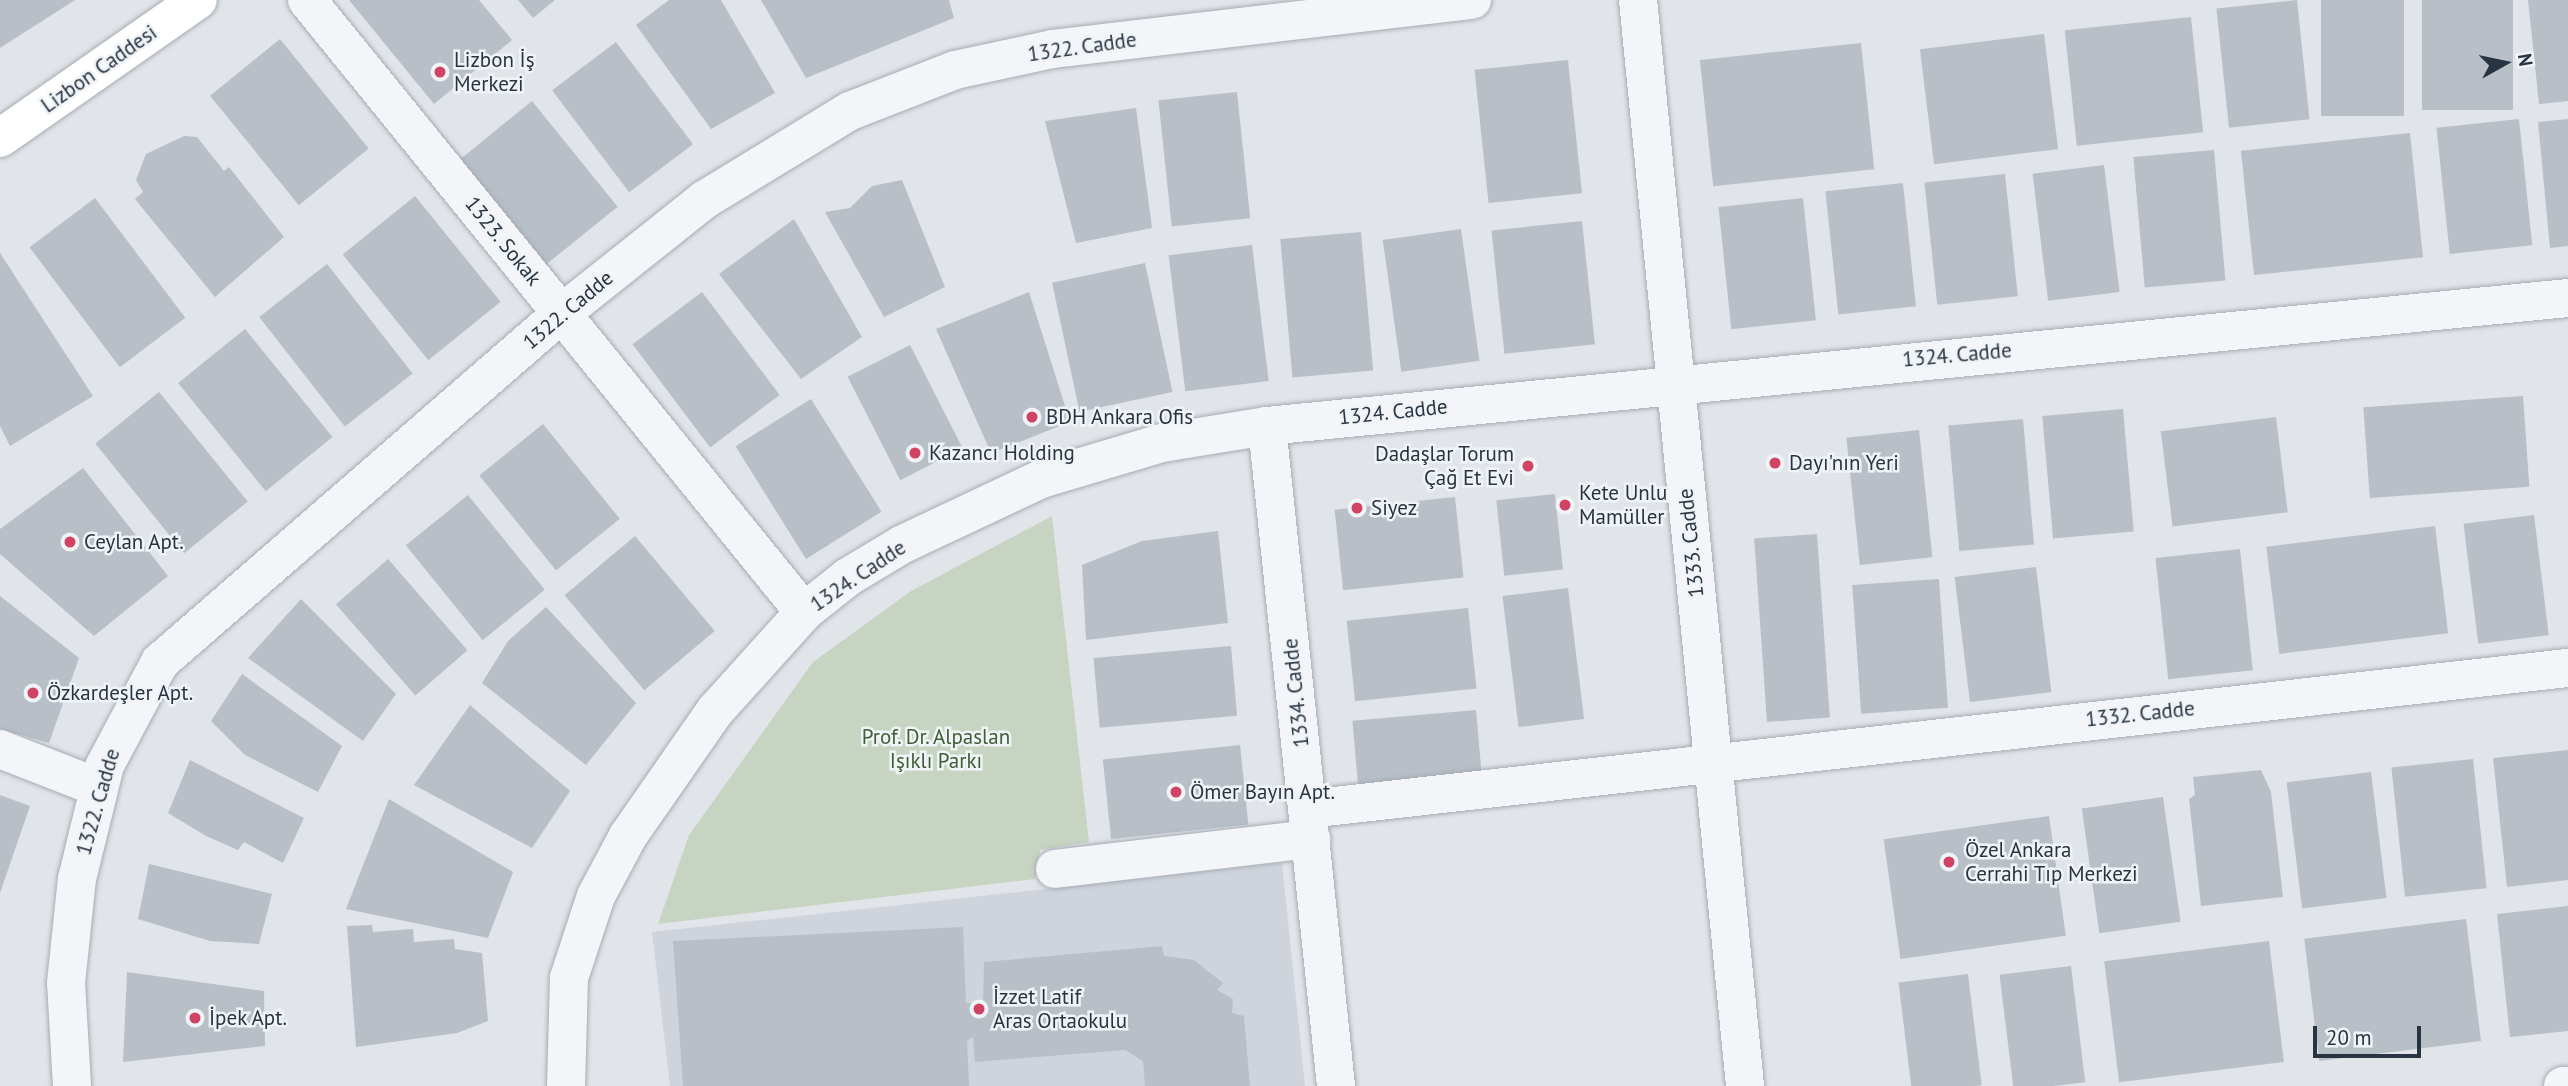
<!DOCTYPE html>
<meta charset="utf-8">
<style>
body{margin:0}
#map{position:relative;width:2568px;height:1086px;overflow:hidden;background:#e1e5ea;font-family:"PT Sans",sans-serif}
div>[style]{position:absolute}
[style*='--x']{left:calc(var(--x)*1px);top:calc(var(--y)*1px);width:calc(var(--w)*1px);rotate:calc(var(--a)*1deg)}
.built>*{inset:0;background:#cfd4dc}
.green>*{inset:0;background:#c8d4c2}
.building>*{inset:0;background:#b8bfc7;transform-origin:0 0}
.roads{filter:drop-shadow(0 0 2px #a6acb4) drop-shadow(0 0 2px #a6acb4)}
.minor>*{height:38px;margin:-19px;padding:0 19px;transform-origin:19px;border-radius:19px;background:#f4f5f8}
.secondary>*{height:38px;margin:-19px;padding:0 19px;transform-origin:19px;border-radius:19px;background:#fff}
.dots>*{width:19px;height:19px;translate:-50% -50%;box-sizing:border-box;border:4px solid #f0f4f7;border-radius:50%}
span{translate:-50% -50%;white-space:nowrap;text-align:center;line-height:1.15;-webkit-text-stroke:5px #f0f4f7;paint-order:stroke}
.street-label{font-size:21px;color:#293442}
.poi-label{font-size:21px;color:#293442}
.left{translate:0 -50%;text-align:left}
.right{translate:-100% -50%;text-align:right}
.park-label{font-size:21px;color:#405e36}
.north{position:absolute;left:2470px;top:28px;width:70px;height:70px;-webkit-text-stroke:5px #f0f4f7;paint-order:stroke;rotate:81deg;font-size:19px;font-weight:700;line-height:28px;text-align:center;color:#293442}
.north::after{content:'';display:block;margin:auto;width:24px;height:32px;background:#293442;clip-path:polygon(50% 0,100% 100%,50% 72%,0 100%)}
.scale{position:absolute;left:2313px;top:1026px;width:108px;height:32px;box-sizing:border-box;border:4px solid #293442;border-top:0;padding-left:9px;font-size:21px;line-height:24px;white-space:nowrap;color:#293442;-webkit-text-stroke:5px #f0f4f7;paint-order:stroke}
</style>
<div id="map">
<div class="built">
<div style="clip-path:polygon(1282px 863px,1305px 1086px,670px 1086px,652px 932px)"></div>
</div>
<div class="green">
<div style="clip-path:polygon(1052px 516px,1089px 842px,1040px 850px,1035px 879px,658px 924px,689px 835px,813px 662px,911px 591px)"></div>
</div>
<div class="building">
<div style="clip-path:polygon(0 0,75px 0,0 48px)"></div>
<div style="clip-path:polygon(349px 0,479px 0,512px 40px,434px 104px)"></div>
<div style="clip-path:polygon(518px 0,555px 0,533px 18px)"></div>
<div style="clip-path:polygon(669px 0,721px 0,775px 93px,711px 129px,636px 25px)"></div>
<div style="clip-path:polygon(761px 0,949px 0,954px 18px,806px 78px)"></div>
<div style="left:2297px;top:0;width:120px;height:81px;rotate:84deg"></div>
<div style="left:2321px;top:0;width:83px;height:116px"></div>
<div style="left:2422px;top:0;width:91px;height:110px"></div>
<div style="clip-path:polygon(2528px 0,2568px 0,2568px 101px,2539px 104px)"></div>
<div style="left:2191px;top:17px;width:116px;height:127px;rotate:84deg"></div>
<div style="left:2044px;top:34px;width:116px;height:125px;rotate:83deg"></div>
<div style="left:280px;top:39px;width:141px;height:90px;rotate:51deg"></div>
<div style="left:616px;top:42px;width:128px;height:80px;rotate:53deg"></div>
<div style="left:1861px;top:43px;width:127px;height:162px;rotate:84deg"></div>
<div style="left:1568px;top:60px;width:134px;height:94px;rotate:84deg"></div>
<div style="left:1237px;top:92px;width:127px;height:79px;rotate:84deg"></div>
<div style="left:532px;top:101px;width:136px;height:92px;rotate:51deg"></div>
<div style="clip-path:polygon(1136px 108px,1152px 228px,1076px 243px,1045px 121px)"></div>
<div style="left:2519px;top:119px;width:127px;height:83px;rotate:84deg"></div>
<div style="clip-path:polygon(2568px 119px,2568px 246px,2550px 248px,2538px 122px)"></div>
<div style="left:2410px;top:133px;width:125px;height:170px;rotate:84deg"></div>
<div style="clip-path:polygon(184px 136px,197px 137px,224px 171px,229px 167px,284px 237px,215px 297px,135px 199px,143px 192px,136px 180px,146px 154px)"></div>
<div style="left:2214px;top:150px;width:131px;height:81px;rotate:85deg"></div>
<div style="left:2104px;top:165px;width:128px;height:72px;rotate:83deg"></div>
<div style="left:2005px;top:174px;width:123px;height:81px;rotate:84deg"></div>
<div style="clip-path:polygon(902px 180px,945px 287px,884px 317px,825px 212px,850px 208px,872px 186px)"></div>
<div style="left:1903px;top:183px;width:124px;height:78px;rotate:84deg"></div>
<div style="left:415px;top:196px;width:136px;height:93px;rotate:51deg"></div>
<div style="left:95px;top:198px;width:150px;height:82px;rotate:53deg"></div>
<div style="left:1803px;top:198px;width:123px;height:85px;rotate:84deg"></div>
<div style="clip-path:polygon(794px 219px,862px 337px,801px 379px,719px 274px)"></div>
<div style="left:1582px;top:221px;width:124px;height:91px;rotate:84deg"></div>
<div style="left:1461px;top:229px;width:133px;height:79px;rotate:82deg"></div>
<div style="left:1361px;top:232px;width:139px;height:81px;rotate:85deg"></div>
<div style="left:1252px;top:245px;width:137px;height:84px;rotate:83deg"></div>
<div style="clip-path:polygon(0 253px,93px 396px,10px 446px,0 426px)"></div>
<div style="left:1145px;top:263px;width:132px;height:95px;rotate:78deg"></div>
<div style="left:327px;top:264px;width:139px;height:86px;rotate:52deg"></div>
<div style="left:702px;top:292px;width:129px;height:87px;rotate:53deg"></div>
<div style="clip-path:polygon(1029px 292px,1070px 422px,991px 453px,936px 329px)"></div>
<div style="left:245px;top:329px;width:139px;height:86px;rotate:51deg"></div>
<div style="left:910px;top:345px;width:116px;height:70px;rotate:63deg"></div>
<div style="left:159px;top:392px;width:141px;height:82px;rotate:51deg"></div>
<div style="left:2523px;top:396px;width:91px;height:160px;rotate:86deg"></div>
<div style="left:811px;top:399px;width:133px;height:89px;rotate:58deg"></div>
<div style="left:2123px;top:409px;width:123px;height:81px;rotate:85deg"></div>
<div style="left:2276px;top:417px;width:96px;height:116px;rotate:83deg"></div>
<div style="left:2023px;top:419px;width:126px;height:75px;rotate:85deg"></div>
<div style="left:543px;top:424px;width:122px;height:82px;rotate:51deg"></div>
<div style="left:1919px;top:430px;width:128px;height:73px;rotate:84deg"></div>
<div style="clip-path:polygon(83px 468px,168px 576px,94px 636px,0 554px,0 529px)"></div>
<div style="left:1555px;top:494px;width:76px;height:59px;rotate:84deg"></div>
<div style="left:468px;top:495px;width:122px;height:80px;rotate:51deg"></div>
<div style="left:1455px;top:497px;width:81px;height:121px;rotate:84deg"></div>
<div style="left:2534px;top:515px;width:121px;height:71px;rotate:83deg"></div>
<div style="left:2435px;top:526px;width:108px;height:170px;rotate:83deg"></div>
<div style="clip-path:polygon(1218px 531px,1228px 623px,1086px 640px,1082px 565px,1142px 541px)"></div>
<div style="left:1817px;top:534px;width:184px;height:63px;rotate:86deg"></div>
<div style="left:635px;top:536px;width:124px;height:92px;rotate:50deg"></div>
<div style="left:2240px;top:549px;width:122px;height:85px;rotate:84deg"></div>
<div style="left:388px;top:559px;width:121px;height:69px;rotate:49deg"></div>
<div style="left:2036px;top:567px;width:126px;height:82px;rotate:83deg"></div>
<div style="left:1939px;top:579px;width:129px;height:87px;rotate:86deg"></div>
<div style="left:1568px;top:588px;width:132px;height:66px;rotate:83deg"></div>
<div style="clip-path:polygon(0 596px,79px 658px,49px 743px,0 729px)"></div>
<div style="clip-path:polygon(301px 599px,396px 694px,363px 741px,248px 658px)"></div>
<div style="clip-path:polygon(546px 607px,636px 703px,586px 765px,482px 683px,508px 641px)"></div>
<div style="left:1468px;top:608px;width:81px;height:122px;rotate:84deg"></div>
<div style="left:1231px;top:646px;width:70px;height:138px;rotate:85deg"></div>
<div style="clip-path:polygon(242px 674px,342px 746px,318px 792px,245px 755px,211px 721px)"></div>
<div style="clip-path:polygon(470px 705px,570px 791px,532px 848px,414px 785px)"></div>
<div style="left:1476px;top:710px;width:73px;height:124px;rotate:85deg"></div>
<div style="left:1240px;top:745px;width:80px;height:138px;rotate:84deg"></div>
<div style="clip-path:polygon(2568px 750px,2568px 880px,2507px 887px,2493px 758px)"></div>
<div style="left:2473px;top:759px;width:130px;height:82px;rotate:84deg"></div>
<div style="clip-path:polygon(190px 760px,304px 818px,283px 863px,244px 842px,238px 850px,206px 836px,168px 813px)"></div>
<div style="clip-path:polygon(2261px 770px,2271px 792px,2283px 897px,2201px 906px,2189px 799px,2195px 795px,2193px 777px)"></div>
<div style="left:2371px;top:772px;width:127px;height:85px;rotate:83deg"></div>
<div style="clip-path:polygon(0 795px,30px 806px,0 893px)"></div>
<div style="left:2163px;top:797px;width:126px;height:82px;rotate:82deg"></div>
<div style="clip-path:polygon(389px 799px,513px 872px,488px 938px,346px 909px)"></div>
<div style="left:2049px;top:816px;width:121px;height:167px;rotate:82deg"></div>
<div style="clip-path:polygon(149px 864px,272px 894px,259px 944px,210px 941px,138px 919px)"></div>
<div style="clip-path:polygon(2568px 906px,2568px 1031px,2510px 1037px,2497px 914px)"></div>
<div style="left:2466px;top:919px;width:123px;height:163px;rotate:83deg"></div>
<div style="clip-path:polygon(372px 925px,373px 932px,413px 929px,414px 942px,454px 939px,455px 949px,482px 953px,488px 1021px,457px 1033px,356px 1047px,347px 926px)"></div>
<div style="clip-path:polygon(963px 927px,966px 1003px,983px 1003px,984px 962px,1162px 946px,1164px 956px,1194px 960px,1223px 983px,1217px 990px,1233px 999px,1232px 1013px,1244px 1016px,1250px 1086px,1145px 1086px,1143px 1061px,1125px 1050px,975px 1062px,973px 1037px,967px 1041px,969px 1086px,683px 1086px,673px 941px)"></div>
<div style="left:2269px;top:941px;width:122px;height:166px;rotate:83deg"></div>
<div style="left:2071px;top:966px;width:117px;height:72px;rotate:83deg"></div>
<div style="clip-path:polygon(127px 972px,264px 991px,265px 1046px,123px 1062px)"></div>
<div style="left:1968px;top:974px;width:112px;height:70px;rotate:83deg"></div>
</div>
<div class="roads">
<div class="minor">
<div style="--x:307;--y:0;--w:788;--a:50.92"></div>
<div style="--x:1638;--y:0;--w:1091;--a:84.37"></div>
<div style="--x:1267;--y:426;--w:664;--a:84.03"></div>
<div style="--x:0;--y:749;--w:104;--a:21.4"></div>
<div style="--x:1308;--y:809;--w:1268;--a:-6.39"></div>
<div style="--x:1055;--y:869;--w:258;--a:-6.7"></div>
<div style="--x:72;--y:1086;--w:103;--a:-93.3"></div>
<div style="--x:66;--y:983;--w:105;--a:-84"></div>
<div style="--x:77;--y:879;--w:117;--a:-76.2"></div>
<div style="--x:105;--y:765;--w:117;--a:-61.9"></div>
<div style="--x:160;--y:662;--w:532;--a:-40.96"></div>
<div style="--x:562;--y:313;--w:181;--a:-38.5"></div>
<div style="--x:704;--y:200;--w:171;--a:-31.4"></div>
<div style="--x:850;--y:111;--w:113;--a:-21.3"></div>
<div style="--x:955;--y:70;--w:100;--a:-12.1"></div>
<div style="--x:1053;--y:49;--w:422;--a:-6.7"></div>
<div style="--x:566;--y:1086;--w:108;--a:-88.4"></div>
<div style="--x:569;--y:978;--w:86;--a:-71.8"></div>
<div style="--x:596;--y:896;--w:68;--a:-61.9"></div>
<div style="--x:628;--y:836;--w:152;--a:-55.2"></div>
<div style="--x:715;--y:711;--w:133;--a:-48"></div>
<div style="--x:804;--y:612;--w:56;--a:-38.5"></div>
<div style="--x:848;--y:577;--w:64;--a:-31"></div>
<div style="--x:903;--y:544;--w:153;--a:-25.2"></div>
<div style="--x:1041;--y:479;--w:126;--a:-16.6"></div>
<div style="--x:1162;--y:443;--w:106;--a:-9.2"></div>
<div style="--x:1267;--y:426;--w:1307;--a:-5.62"></div>
<div style="--x:2563;--y:1086;--w:5;--a:0"></div>
</div>
<div class="secondary">
<div style="--x:0;--y:138;--w:241;--a:-34.9"></div>
</div>
</div>
<div class="dots">
<div style="left:440px;top:72px;background:#d14363"></div>
<div style="left:1032px;top:417px;background:#d14363"></div>
<div style="left:915px;top:453px;background:#d14363"></div>
<div style="left:1775px;top:463px;background:#d14363"></div>
<div style="left:1528px;top:466px;background:#d14363"></div>
<div style="left:1565px;top:505px;background:#d14363"></div>
<div style="left:1357px;top:508px;background:#d14363"></div>
<div style="left:70px;top:542px;background:#d14363"></div>
<div style="left:33px;top:693px;background:#d14363"></div>
<div style="left:1176px;top:792px;background:#d14363"></div>
<div style="left:1949px;top:862px;background:#d14363"></div>
<div style="left:979px;top:1009px;background:#d14363"></div>
<div style="left:195px;top:1018px;background:#d14363"></div>
</div>
<div class="street-label">
<span style="left:1082px;top:47px;rotate:-8deg">1322. Cadde</span>
<span style="left:99px;top:69px;rotate:-35deg">Lizbon Caddesi</span>
<span style="left:503px;top:241px;rotate:51deg">1323. Sokak</span>
<span style="left:568px;top:310px;rotate:-40deg">1322. Cadde</span>
<span style="left:1957px;top:355px;rotate:-5deg">1324. Cadde</span>
<span style="left:1393px;top:412px;rotate:-6deg">1324. Cadde</span>
<span style="left:1691px;top:543px;rotate:-96deg">1333. Cadde</span>
<span style="left:858px;top:576px;rotate:-34deg">1324. Cadde</span>
<span style="left:1296px;top:693px;rotate:-96deg">1334. Cadde</span>
<span style="left:2140px;top:714px;rotate:-6deg">1332. Cadde</span>
<span style="left:98px;top:802px;rotate:-74deg">1322. Cadde</span>
</div>
<div class="poi-label">
<span class="left" style="left:454px;top:72px">Lizbon İş<br>Merkezi</span>
<span class="left" style="left:1046px;top:417px">BDH Ankara Ofis</span>
<span class="left" style="left:929px;top:453px">Kazancı Holding</span>
<span class="right" style="left:1514px;top:466px">Dadaşlar Torum<br>Çağ Et Evi</span>
<span class="left" style="left:1789px;top:463px">Dayı'nın Yeri</span>
<span class="left" style="left:1579px;top:505px">Kete Unlu<br>Mamüller</span>
<span class="left" style="left:1371px;top:508px">Siyez</span>
<span class="left" style="left:84px;top:542px">Ceylan Apt.</span>
<span class="left" style="left:47px;top:693px">Özkardeşler Apt.</span>
<span class="left" style="left:1190px;top:792px">Ömer Bayın Apt.</span>
<span class="left" style="left:1965px;top:862px">Özel Ankara<br>Cerrahi Tıp Merkezi</span>
<span class="left" style="left:993px;top:1009px">İzzet Latif<br>Aras Ortaokulu</span>
<span class="left" style="left:209px;top:1018px">İpek Apt.</span>
</div>
<div class="park-label">
<span style="left:936px;top:749px">Prof. Dr. Alpaslan<br>Işıklı Parkı</span>
</div>
<div class="north">N</div>
<div class="scale">20 m</div>
</div>
